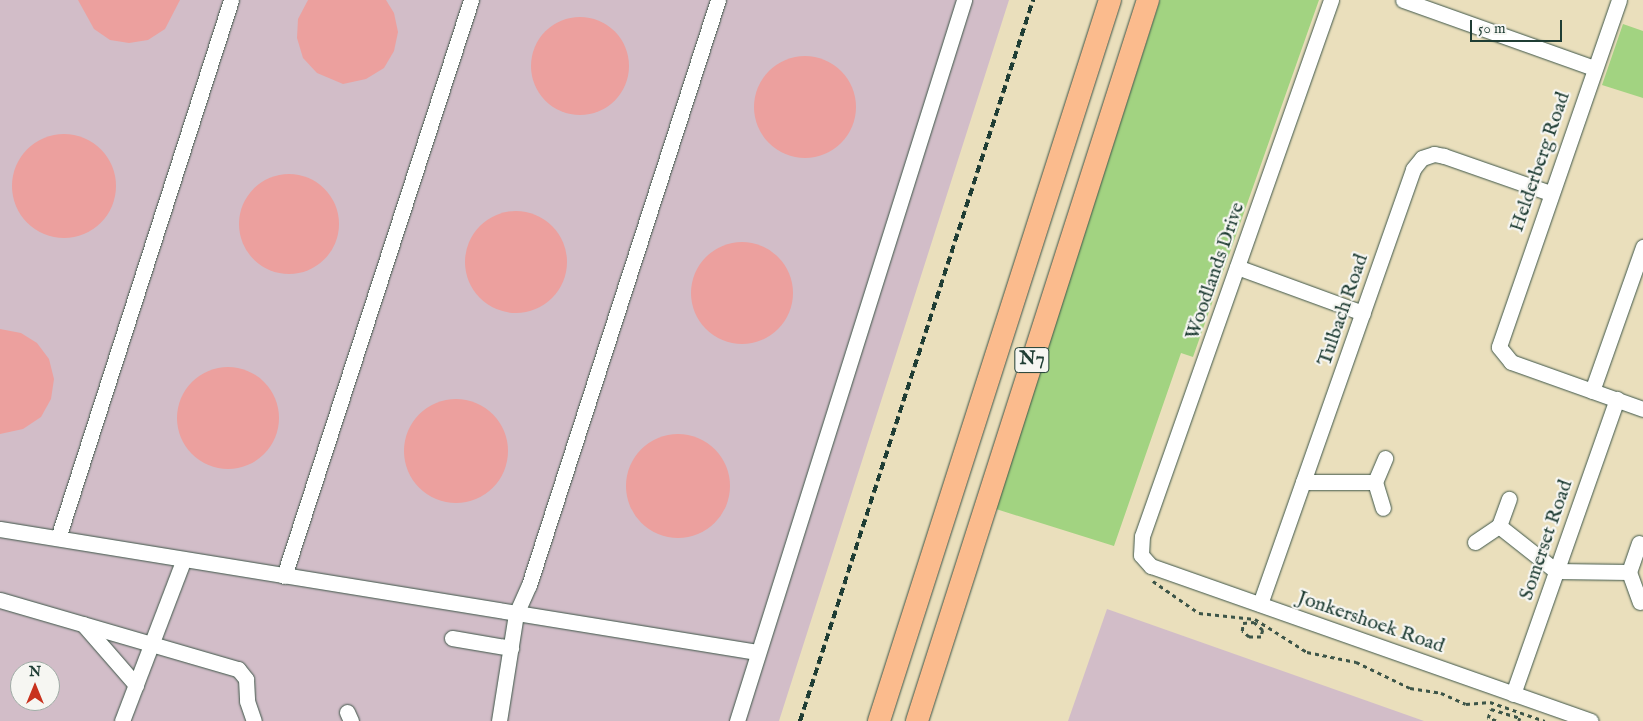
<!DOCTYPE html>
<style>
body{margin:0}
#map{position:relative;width:1643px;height:721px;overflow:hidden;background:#eadfbc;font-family:"IM FELL English",serif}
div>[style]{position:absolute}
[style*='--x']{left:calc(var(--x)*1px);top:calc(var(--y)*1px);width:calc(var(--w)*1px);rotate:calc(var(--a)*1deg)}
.industrial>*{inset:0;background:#d2bdc8}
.green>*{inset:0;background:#a2d381}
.building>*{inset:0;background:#eca09e}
.round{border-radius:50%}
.path>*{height:2.5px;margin-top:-1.25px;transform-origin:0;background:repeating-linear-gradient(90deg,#3d5548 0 4px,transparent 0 8px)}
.roads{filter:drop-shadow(0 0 1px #3d5548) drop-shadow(0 0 1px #3d5548)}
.minor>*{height:15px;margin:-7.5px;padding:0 7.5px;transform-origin:7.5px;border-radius:7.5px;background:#fff}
.highway>*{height:22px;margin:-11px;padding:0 11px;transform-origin:11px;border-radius:11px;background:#fbbb8d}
.rail>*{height:4px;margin-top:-2px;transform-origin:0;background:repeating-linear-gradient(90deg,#1f3d34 0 8px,transparent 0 12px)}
span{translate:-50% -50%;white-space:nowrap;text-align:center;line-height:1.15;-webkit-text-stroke:4.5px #f6f6f2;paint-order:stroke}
.shield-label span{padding:1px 4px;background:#f6f6f2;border:1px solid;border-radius:4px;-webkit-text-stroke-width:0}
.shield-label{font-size:19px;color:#1f3d34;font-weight:700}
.street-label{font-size:20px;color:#1f3d34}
.north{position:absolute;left:10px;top:661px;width:50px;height:50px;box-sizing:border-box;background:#f6f6f2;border:1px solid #a0aca6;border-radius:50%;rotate:0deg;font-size:14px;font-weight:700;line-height:20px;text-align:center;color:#1f3d34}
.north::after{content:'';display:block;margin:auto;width:18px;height:22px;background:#c8321e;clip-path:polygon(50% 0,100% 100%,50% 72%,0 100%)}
.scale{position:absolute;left:1470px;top:20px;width:92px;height:22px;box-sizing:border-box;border:2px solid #1f3d34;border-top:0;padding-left:6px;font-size:15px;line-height:18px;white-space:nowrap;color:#1f3d34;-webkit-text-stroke:4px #f6f6f2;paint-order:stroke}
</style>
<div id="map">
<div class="industrial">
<div style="clip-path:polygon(evenodd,0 0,1009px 0,779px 721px,0 721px,0 0,20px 671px,50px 671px,50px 701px,20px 701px,20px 671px)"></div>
<div style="clip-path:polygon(1107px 609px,1424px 721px,1068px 721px)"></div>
</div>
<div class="green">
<div style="clip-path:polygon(1160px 0,1319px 0,1193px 357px,1181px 353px,1114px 546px,996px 509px)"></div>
<div style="clip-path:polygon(1623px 24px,1643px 31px,1643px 98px,1602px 85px)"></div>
</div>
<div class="building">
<div style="clip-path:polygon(78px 0,180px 0,165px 29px,148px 40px,129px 43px,110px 40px,94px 29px)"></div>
<div style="clip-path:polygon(308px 0,386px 0,394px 13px,398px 32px,394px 51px,384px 68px,366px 79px,343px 84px,317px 73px,303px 58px,297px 38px,298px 19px)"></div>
<div class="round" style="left:531px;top:17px;width:98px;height:98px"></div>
<div class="round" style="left:754px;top:56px;width:102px;height:102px"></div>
<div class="round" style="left:12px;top:134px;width:104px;height:104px"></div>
<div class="round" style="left:239px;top:174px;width:100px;height:100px"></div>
<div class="round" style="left:465px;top:211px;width:102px;height:102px"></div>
<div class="round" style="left:691px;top:242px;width:102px;height:102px"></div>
<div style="clip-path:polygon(0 329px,21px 333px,37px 343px,49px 359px,54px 379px,51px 399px,41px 417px,23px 429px,0 434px)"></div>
<div class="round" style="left:177px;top:367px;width:102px;height:102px"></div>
<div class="round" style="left:404px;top:399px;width:104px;height:104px"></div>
<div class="round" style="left:626px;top:434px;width:104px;height:104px"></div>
</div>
<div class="path">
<div style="--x:1153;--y:581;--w:56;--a:34.8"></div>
<div style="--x:1199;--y:613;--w:56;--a:6.1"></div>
<div style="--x:1255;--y:619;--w:62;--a:32.4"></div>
<div style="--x:1307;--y:652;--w:50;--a:11.5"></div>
<div style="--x:1356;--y:662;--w:60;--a:25.7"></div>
<div style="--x:1410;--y:688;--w:31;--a:9"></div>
<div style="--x:1441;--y:693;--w:27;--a:24"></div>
<div style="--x:1466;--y:704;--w:24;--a:-5"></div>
<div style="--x:1490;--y:702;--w:58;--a:19.1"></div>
<div style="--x:1254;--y:622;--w:12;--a:42"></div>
<div style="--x:1263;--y:630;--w:7;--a:106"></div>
<div style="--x:1261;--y:637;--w:12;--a:180"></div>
<div style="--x:1249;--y:637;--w:9;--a:-139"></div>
<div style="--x:1242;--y:631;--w:8;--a:-83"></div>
<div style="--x:1243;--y:623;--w:11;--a:-5"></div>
<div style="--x:1496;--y:721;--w:9;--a:-159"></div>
<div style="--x:1488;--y:718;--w:9;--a:-72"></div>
<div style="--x:1491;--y:709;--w:30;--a:17"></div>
<div style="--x:1520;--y:718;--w:3;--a:108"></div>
</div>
<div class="roads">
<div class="minor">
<div style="--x:1331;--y:0;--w:568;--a:109.42"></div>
<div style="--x:1142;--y:536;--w:19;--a:93"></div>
<div style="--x:1141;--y:555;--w:15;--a:48"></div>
<div style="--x:1151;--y:566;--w:466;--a:19.4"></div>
<div style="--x:1403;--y:0;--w:203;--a:19.6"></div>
<div style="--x:1619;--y:0;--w:367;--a:109.1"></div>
<div style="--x:1499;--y:347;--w:19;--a:51"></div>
<div style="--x:1511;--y:362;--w:140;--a:19.6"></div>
<div style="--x:1237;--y:267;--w:134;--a:20.1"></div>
<div style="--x:1592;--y:391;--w:153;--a:-70.5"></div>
<div style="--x:1303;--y:482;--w:72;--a:0"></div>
<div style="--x:1375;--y:482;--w:26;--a:-67"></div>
<div style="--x:1375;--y:482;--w:27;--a:73"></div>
<div style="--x:1499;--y:526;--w:73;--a:38.3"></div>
<div style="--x:1556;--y:571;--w:73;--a:0.8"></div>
<div style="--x:0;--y:529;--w:767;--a:9.23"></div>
<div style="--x:58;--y:538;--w:565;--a:-72.17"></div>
<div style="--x:1475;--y:542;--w:29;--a:-34"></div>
<div style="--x:1499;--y:526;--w:29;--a:-70"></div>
<div style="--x:1639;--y:543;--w:31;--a:109"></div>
<div style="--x:1629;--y:572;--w:32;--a:70"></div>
<div style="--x:284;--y:576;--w:606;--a:-72.01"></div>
<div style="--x:0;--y:600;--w:248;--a:16.2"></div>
<div style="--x:238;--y:669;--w:13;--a:51"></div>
<div style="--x:246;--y:679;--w:22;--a:87"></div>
<div style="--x:247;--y:701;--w:21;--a:71"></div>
<div style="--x:1260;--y:604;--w:461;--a:-70.6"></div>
<div style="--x:1413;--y:169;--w:14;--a:-51"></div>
<div style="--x:1422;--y:158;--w:13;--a:-18"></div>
<div style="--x:1434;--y:154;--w:10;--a:11"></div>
<div style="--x:1444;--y:156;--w:112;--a:19.2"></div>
<div style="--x:83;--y:624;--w:81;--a:49"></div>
<div style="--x:452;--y:638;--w:60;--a:9.6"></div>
<div style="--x:1513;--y:694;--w:313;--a:-70.6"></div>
<div style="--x:347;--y:712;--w:10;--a:66"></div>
<div style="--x:122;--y:721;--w:173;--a:-69.1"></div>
<div style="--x:499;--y:721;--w:108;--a:-81"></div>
<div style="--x:516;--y:614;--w:32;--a:-66"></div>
<div style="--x:529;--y:585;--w:615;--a:-72.1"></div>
<div style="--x:737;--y:721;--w:756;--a:-72.52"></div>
</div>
<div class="highway">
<div style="--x:879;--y:721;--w:757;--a:-72.24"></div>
<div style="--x:917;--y:721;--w:757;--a:-72.24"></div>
</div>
</div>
<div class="rail">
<div style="--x:800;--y:721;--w:758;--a:-72.09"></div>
</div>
<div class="shield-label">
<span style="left:1032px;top:360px">N7</span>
</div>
<div class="street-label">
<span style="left:1540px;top:162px;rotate:-71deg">Helderberg Road</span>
<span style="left:1215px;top:271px;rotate:-71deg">Woodlands Drive</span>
<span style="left:1343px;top:310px;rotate:-71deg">Tulbach Road</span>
<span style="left:1546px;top:540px;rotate:-71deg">Somerset Road</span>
<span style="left:1371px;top:622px;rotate:19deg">Jonkershoek Road</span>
</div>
<div class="north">N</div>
<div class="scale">50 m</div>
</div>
